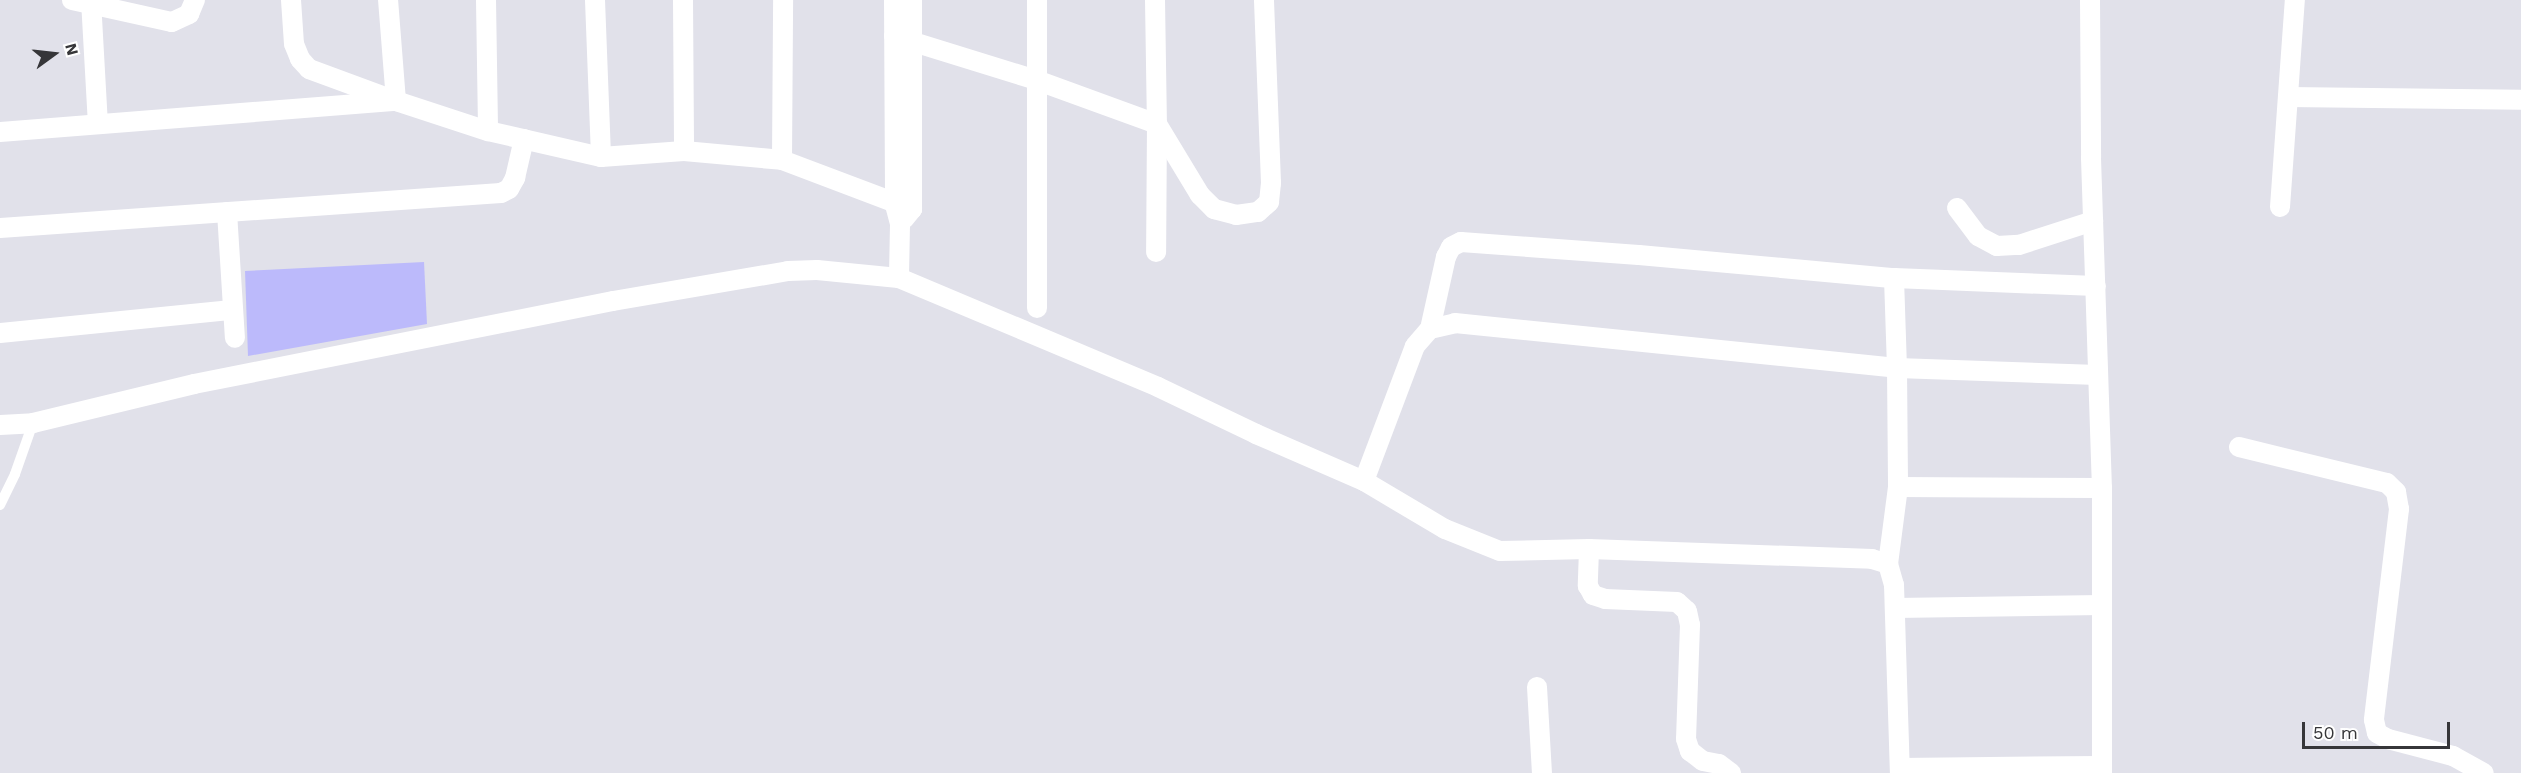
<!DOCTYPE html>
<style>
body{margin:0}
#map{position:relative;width:2521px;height:773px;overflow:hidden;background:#e1e1ea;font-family:"Work Sans",sans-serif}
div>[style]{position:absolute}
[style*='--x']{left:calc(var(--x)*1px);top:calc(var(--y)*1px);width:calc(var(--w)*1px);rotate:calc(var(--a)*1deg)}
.green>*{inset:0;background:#bcbafb}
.service>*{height:10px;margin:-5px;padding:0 5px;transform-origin:5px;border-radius:5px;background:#fff}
.minor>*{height:20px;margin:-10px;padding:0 10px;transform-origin:10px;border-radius:10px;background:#fff}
span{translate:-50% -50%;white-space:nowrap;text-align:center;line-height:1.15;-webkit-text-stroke:5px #fff;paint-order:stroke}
.north{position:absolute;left:24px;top:24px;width:60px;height:60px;-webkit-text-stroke:4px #fff;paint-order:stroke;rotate:75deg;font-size:16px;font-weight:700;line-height:24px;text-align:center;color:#363639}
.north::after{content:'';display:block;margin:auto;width:21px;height:27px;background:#363639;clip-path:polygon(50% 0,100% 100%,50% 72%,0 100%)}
.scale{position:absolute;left:2302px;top:722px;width:148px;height:27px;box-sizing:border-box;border:3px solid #363639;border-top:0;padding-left:8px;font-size:18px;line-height:21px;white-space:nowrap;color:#363639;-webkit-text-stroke:4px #fff;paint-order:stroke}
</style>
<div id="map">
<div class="green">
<div style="clip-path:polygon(424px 262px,427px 324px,248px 356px,245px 271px)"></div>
</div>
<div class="service">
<div style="--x:0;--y:505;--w:34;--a:-64"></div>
<div style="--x:15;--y:474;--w:54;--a:-70.6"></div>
</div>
<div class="minor">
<div style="--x:72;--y:0;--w:102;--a:12.4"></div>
<div style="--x:172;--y:22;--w:19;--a:-25"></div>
<div style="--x:189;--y:14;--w:15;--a:-67"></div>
<div style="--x:91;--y:0;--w:124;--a:86.8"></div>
<div style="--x:291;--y:0;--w:44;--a:86.1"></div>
<div style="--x:294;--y:44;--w:16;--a:68"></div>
<div style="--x:300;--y:59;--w:13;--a:48"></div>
<div style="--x:309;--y:69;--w:93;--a:20.2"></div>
<div style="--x:396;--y:101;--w:101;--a:-94.5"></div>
<div style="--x:486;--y:0;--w:131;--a:89.1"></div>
<div style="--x:595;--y:0;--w:157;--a:87.8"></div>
<div style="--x:683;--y:0;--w:151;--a:89.6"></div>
<div style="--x:894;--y:0;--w:205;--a:89.7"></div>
<div style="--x:895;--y:205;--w:20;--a:75"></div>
<div style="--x:900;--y:224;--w:54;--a:91.1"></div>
<div style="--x:1037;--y:0;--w:308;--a:90"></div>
<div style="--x:1155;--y:0;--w:124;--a:89.1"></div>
<div style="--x:1157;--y:124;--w:128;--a:90.4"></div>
<div style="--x:2090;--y:0;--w:158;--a:89.6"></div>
<div style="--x:2091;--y:158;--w:330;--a:88.1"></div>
<div style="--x:2102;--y:488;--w:285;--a:90"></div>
<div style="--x:894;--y:36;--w:149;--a:17.2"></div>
<div style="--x:1036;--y:80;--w:129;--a:20"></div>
<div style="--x:1157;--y:124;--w:83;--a:58.8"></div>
<div style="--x:1200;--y:195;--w:20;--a:45"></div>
<div style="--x:1214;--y:209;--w:23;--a:15"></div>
<div style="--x:1236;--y:215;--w:22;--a:-8"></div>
<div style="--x:1258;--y:212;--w:15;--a:-42"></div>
<div style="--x:1269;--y:202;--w:19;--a:-84"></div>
<div style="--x:1271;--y:183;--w:183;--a:-92.2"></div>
<div style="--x:2288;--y:97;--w:233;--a:0.7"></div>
<div style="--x:0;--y:132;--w:397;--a:-4.5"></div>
<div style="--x:396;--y:101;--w:97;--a:18.1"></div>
<div style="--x:488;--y:131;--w:116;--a:13"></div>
<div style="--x:601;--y:157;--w:83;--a:-4.1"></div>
<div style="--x:684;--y:151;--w:98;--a:5.2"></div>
<div style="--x:782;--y:160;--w:139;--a:20.7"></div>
<div style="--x:782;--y:160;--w:160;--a:-89.6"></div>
<div style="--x:2280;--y:207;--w:208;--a:-85.9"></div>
<div style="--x:1957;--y:208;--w:35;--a:53"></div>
<div style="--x:1978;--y:236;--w:21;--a:28"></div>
<div style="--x:1997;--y:246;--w:22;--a:-3"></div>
<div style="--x:2019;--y:245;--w:78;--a:-18"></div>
<div style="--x:227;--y:212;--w:126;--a:86.4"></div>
<div style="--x:904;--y:219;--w:13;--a:-51"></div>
<div style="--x:912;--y:209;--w:209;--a:-90"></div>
<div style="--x:0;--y:228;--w:502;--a:-4"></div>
<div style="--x:501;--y:193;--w:9;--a:-27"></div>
<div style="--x:509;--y:189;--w:13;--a:-61"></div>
<div style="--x:515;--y:178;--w:40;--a:-77"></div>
<div style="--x:1894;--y:278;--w:90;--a:88.1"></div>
<div style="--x:1897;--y:368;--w:201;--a:2"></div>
<div style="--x:1430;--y:329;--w:74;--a:-77.5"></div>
<div style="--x:1446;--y:257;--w:11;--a:-63"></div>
<div style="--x:1451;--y:247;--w:11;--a:-27"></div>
<div style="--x:1461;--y:242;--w:178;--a:4.2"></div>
<div style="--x:1639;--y:255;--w:256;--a:5.2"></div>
<div style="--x:1894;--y:278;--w:202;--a:2.3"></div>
<div style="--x:0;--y:333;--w:233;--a:-5.7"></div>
<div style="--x:0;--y:425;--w:33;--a:-3"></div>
<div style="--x:33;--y:423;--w:166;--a:-13.6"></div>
<div style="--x:194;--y:384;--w:427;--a:-11.2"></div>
<div style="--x:613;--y:301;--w:178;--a:-9.7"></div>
<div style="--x:788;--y:271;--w:29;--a:-2"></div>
<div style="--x:817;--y:270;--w:82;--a:5.6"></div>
<div style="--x:899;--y:278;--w:281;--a:22.8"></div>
<div style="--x:1158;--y:387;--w:109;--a:25.6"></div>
<div style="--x:1256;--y:434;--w:118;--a:23.5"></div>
<div style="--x:1364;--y:481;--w:94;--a:30.7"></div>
<div style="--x:1445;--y:529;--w:59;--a:21.8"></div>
<div style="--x:1500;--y:551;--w:89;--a:-1.3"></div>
<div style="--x:1589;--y:549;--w:283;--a:2"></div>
<div style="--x:1872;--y:559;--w:17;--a:17"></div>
<div style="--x:2239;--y:447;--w:152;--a:13.7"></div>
<div style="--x:2387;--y:483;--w:13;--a:45"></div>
<div style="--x:2396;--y:492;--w:17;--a:80"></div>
<div style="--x:2399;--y:509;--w:212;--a:96.8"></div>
<div style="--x:2374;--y:720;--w:13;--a:77"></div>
<div style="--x:2377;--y:733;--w:13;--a:29"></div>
<div style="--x:2388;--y:739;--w:67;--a:14.7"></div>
<div style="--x:2453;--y:756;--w:35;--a:29"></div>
<div style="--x:1364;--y:481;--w:144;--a:-69.3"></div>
<div style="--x:1415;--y:346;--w:23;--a:-49"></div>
<div style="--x:1430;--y:329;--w:26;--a:-13"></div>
<div style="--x:1455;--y:323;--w:444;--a:5.8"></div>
<div style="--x:1897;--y:368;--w:119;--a:89.5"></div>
<div style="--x:1898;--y:487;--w:78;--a:97.4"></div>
<div style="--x:1888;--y:564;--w:22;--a:74"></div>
<div style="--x:1894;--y:585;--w:188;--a:88.2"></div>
<div style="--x:1898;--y:487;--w:204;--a:0.3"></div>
<div style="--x:1589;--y:549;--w:37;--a:92"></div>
<div style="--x:1588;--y:586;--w:10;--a:61"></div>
<div style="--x:1593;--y:595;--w:13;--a:18"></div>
<div style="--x:1605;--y:599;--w:72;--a:2.4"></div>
<div style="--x:1677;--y:602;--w:13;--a:42"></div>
<div style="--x:1687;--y:611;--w:14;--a:78"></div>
<div style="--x:1690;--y:625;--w:114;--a:92"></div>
<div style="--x:1686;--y:739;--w:13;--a:72"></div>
<div style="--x:1690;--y:751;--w:16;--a:38"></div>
<div style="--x:1703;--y:761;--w:16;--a:11"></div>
<div style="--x:1719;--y:764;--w:15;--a:37"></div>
<div style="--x:1895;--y:608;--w:207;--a:-0.8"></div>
<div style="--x:1537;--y:687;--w:86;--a:86.7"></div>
<div style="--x:1900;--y:768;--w:202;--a:-0.6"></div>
</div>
<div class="north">N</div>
<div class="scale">50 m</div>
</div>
